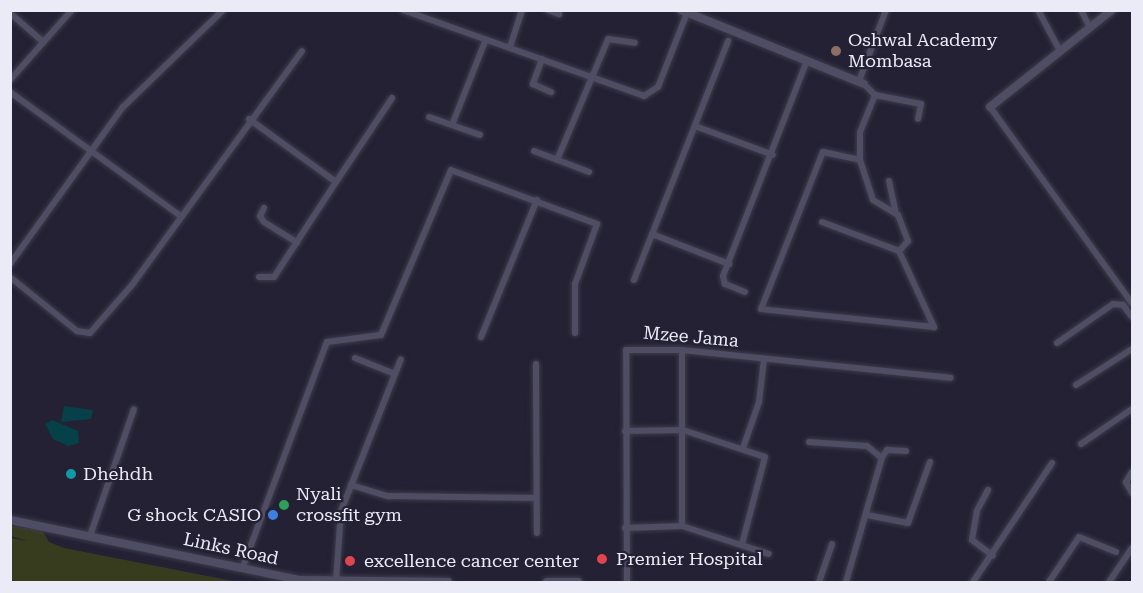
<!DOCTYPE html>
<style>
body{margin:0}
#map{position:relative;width:1143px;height:593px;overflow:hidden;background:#232133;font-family:"Roboto Serif",serif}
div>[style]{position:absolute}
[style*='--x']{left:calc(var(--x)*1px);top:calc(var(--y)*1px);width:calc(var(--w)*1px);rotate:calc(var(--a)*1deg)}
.green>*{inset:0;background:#373c1f}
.water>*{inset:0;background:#064149}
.roads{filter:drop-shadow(0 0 2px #3e3b4b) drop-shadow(0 0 2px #3e3b4b)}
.street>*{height:6px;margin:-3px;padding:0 3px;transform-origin:3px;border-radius:3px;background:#4f4d63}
.secondary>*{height:8px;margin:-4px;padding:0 4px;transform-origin:4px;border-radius:4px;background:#4f4d63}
.dots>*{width:16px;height:16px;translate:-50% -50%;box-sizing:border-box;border:3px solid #232133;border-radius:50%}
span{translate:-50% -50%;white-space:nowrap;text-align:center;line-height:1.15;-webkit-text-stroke:4.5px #232133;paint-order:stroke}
.poi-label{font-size:18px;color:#ebeaf7}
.left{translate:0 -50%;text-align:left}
.right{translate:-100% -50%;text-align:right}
.street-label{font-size:18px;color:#ebeaf7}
.frame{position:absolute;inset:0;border:12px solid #ebeaf7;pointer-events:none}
</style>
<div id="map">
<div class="green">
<div style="clip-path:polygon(11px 526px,42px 530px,49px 542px,64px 548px,238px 582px,11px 582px,11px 538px,28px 541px,11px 536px)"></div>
</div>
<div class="water">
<div style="clip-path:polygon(64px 406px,93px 410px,91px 419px,61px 422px)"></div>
<div style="clip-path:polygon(52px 420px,78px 431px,79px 443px,68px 446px,53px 439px,45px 424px)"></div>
</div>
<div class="roads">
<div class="street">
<div style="--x:403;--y:10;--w:256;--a:19.6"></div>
<div style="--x:644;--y:96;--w:17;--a:-33"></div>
<div style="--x:658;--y:87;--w:79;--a:-68.6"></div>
<div style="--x:548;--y:10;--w:12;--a:20"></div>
<div style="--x:1038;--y:10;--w:47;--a:61.8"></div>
<div style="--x:1081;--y:10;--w:20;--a:63"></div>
<div style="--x:10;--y:13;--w:41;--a:41.1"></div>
<div style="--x:510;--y:47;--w:39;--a:-72"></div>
<div style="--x:542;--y:59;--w:27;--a:110"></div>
<div style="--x:533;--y:84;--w:20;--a:24"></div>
<div style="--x:10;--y:80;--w:94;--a:-48.5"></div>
<div style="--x:859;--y:81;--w:76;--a:-69.2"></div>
<div style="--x:864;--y:84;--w:16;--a:45"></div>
<div style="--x:875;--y:95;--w:40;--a:112"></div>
<div style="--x:860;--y:132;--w:28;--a:90"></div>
<div style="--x:860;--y:160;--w:42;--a:72"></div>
<div style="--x:873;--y:200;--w:29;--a:31"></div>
<div style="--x:898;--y:215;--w:28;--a:69"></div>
<div style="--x:908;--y:241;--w:13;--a:132"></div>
<div style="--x:10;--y:92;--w:209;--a:36"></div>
<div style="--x:875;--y:95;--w:47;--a:11.1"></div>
<div style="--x:921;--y:104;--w:15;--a:101"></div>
<div style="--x:990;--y:107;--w:242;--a:54.1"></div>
<div style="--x:429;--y:117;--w:54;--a:19.4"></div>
<div style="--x:249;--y:119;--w:107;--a:35.9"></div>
<div style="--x:336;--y:182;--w:101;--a:-56.3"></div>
<div style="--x:452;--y:125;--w:92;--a:-68.4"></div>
<div style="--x:695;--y:126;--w:83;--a:20.4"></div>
<div style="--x:534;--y:151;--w:59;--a:20.9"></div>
<div style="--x:557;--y:160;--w:131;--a:-67.1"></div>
<div style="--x:608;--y:39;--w:27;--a:8"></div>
<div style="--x:889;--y:181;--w:30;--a:78"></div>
<div style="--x:264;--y:208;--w:9;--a:117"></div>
<div style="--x:260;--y:216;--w:7;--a:56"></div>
<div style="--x:264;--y:222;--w:39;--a:32"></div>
<div style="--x:822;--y:222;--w:82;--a:20.6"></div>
<div style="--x:899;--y:251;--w:84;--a:65.3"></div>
<div style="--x:934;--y:327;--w:174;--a:-174.1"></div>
<div style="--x:761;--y:309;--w:169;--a:-68.5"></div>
<div style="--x:823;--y:152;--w:38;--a:12"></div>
<div style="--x:652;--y:234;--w:83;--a:21.3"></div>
<div style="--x:10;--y:264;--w:193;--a:-54.3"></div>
<div style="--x:123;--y:107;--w:139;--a:-44.1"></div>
<div style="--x:10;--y:277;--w:86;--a:38.9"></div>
<div style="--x:77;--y:331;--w:13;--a:9"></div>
<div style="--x:90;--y:333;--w:64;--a:-48.8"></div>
<div style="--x:132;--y:285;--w:289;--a:-54"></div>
<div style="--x:259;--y:277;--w:15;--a:0"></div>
<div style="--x:274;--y:277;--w:113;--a:-56.9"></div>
<div style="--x:634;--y:280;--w:257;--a:-68.5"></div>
<div style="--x:745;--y:292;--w:22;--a:-158"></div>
<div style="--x:725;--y:284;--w:8;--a:-104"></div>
<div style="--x:723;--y:276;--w:231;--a:-68.7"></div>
<div style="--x:481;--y:337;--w:148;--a:-67.8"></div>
<div style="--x:1057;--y:343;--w:68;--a:-34.9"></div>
<div style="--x:1113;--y:304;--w:10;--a:6"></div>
<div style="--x:1123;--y:305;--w:15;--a:53"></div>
<div style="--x:682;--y:350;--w:176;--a:90"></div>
<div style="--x:355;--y:358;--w:43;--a:21.8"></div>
<div style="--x:536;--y:364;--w:169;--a:89.7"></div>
<div style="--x:1076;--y:385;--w:67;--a:-32.7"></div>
<div style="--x:625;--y:431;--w:58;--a:-1"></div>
<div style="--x:683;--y:430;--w:86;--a:18.2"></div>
<div style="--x:765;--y:457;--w:90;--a:104.8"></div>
<div style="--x:809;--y:442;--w:58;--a:3.9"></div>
<div style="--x:867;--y:446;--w:19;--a:39"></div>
<div style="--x:1081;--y:444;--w:62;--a:-34.5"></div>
<div style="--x:743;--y:448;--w:49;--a:-70.8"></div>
<div style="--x:759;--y:402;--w:43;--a:-83.4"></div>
<div style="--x:1132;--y:472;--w:12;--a:121"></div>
<div style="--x:1126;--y:482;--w:13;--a:61"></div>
<div style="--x:351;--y:485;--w:39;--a:17"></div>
<div style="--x:388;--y:496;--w:148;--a:0.8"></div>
<div style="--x:988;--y:490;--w:24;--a:118"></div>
<div style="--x:977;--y:511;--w:29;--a:100"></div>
<div style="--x:972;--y:540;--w:26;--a:37"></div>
<div style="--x:867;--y:515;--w:42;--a:11"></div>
<div style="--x:908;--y:523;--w:65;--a:-70.2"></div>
<div style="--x:625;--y:528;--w:57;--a:-2"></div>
<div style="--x:682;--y:526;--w:91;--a:17.8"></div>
<div style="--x:90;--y:536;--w:134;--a:-70.9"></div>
<div style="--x:242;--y:569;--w:242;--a:-69.5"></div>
<div style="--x:327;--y:342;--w:54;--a:-7.4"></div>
<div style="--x:381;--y:335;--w:179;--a:-67"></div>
<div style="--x:451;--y:170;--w:156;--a:20.3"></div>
<div style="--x:597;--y:224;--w:64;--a:110.1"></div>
<div style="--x:575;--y:284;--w:49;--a:90"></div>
<div style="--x:336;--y:581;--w:70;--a:-85.9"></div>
<div style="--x:341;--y:511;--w:163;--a:-68.5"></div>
<div style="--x:627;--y:582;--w:232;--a:-90.2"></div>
<div style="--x:626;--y:350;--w:56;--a:0"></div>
<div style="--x:682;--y:350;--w:270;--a:5.9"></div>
<div style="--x:819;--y:582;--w:40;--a:-71.1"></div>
<div style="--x:846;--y:582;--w:130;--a:-73.9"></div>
<div style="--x:882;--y:457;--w:9;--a:-54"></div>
<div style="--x:887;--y:450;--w:19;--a:3"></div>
<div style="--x:973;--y:582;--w:143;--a:-56.4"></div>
<div style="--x:1049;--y:582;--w:54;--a:-56.3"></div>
<div style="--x:1079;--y:537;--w:40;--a:22"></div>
<div style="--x:1109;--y:582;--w:41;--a:-55.9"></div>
</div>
<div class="secondary">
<div style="--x:681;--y:10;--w:197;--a:22"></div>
<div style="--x:990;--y:107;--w:156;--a:-38.5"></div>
<div style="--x:10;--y:520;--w:295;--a:11.7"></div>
<div style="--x:299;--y:580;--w:149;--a:0.8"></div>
<div style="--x:547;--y:582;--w:31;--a:0"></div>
</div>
</div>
<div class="dots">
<div style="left:836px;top:51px;background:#8d6e63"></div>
<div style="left:71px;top:474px;background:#0f9aa8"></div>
<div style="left:284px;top:505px;background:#2e9e5b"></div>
<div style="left:273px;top:515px;background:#3f7fe0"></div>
<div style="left:602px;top:559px;background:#e0444e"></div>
<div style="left:350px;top:561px;background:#e0444e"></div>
</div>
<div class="poi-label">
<span class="left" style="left:848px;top:51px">Oshwal Academy<br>Mombasa</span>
<span class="left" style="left:83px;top:474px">Dhehdh</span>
<span class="left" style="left:296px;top:505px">Nyali<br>crossfit gym</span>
<span class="right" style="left:261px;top:515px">G shock CASIO</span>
<span class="left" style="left:616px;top:559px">Premier Hospital</span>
<span class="left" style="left:364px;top:561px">excellence cancer center</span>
</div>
<div class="street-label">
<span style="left:691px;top:337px;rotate:5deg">Mzee Jama</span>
<span style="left:231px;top:549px;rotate:12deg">Links Road</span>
</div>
<div class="frame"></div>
</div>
